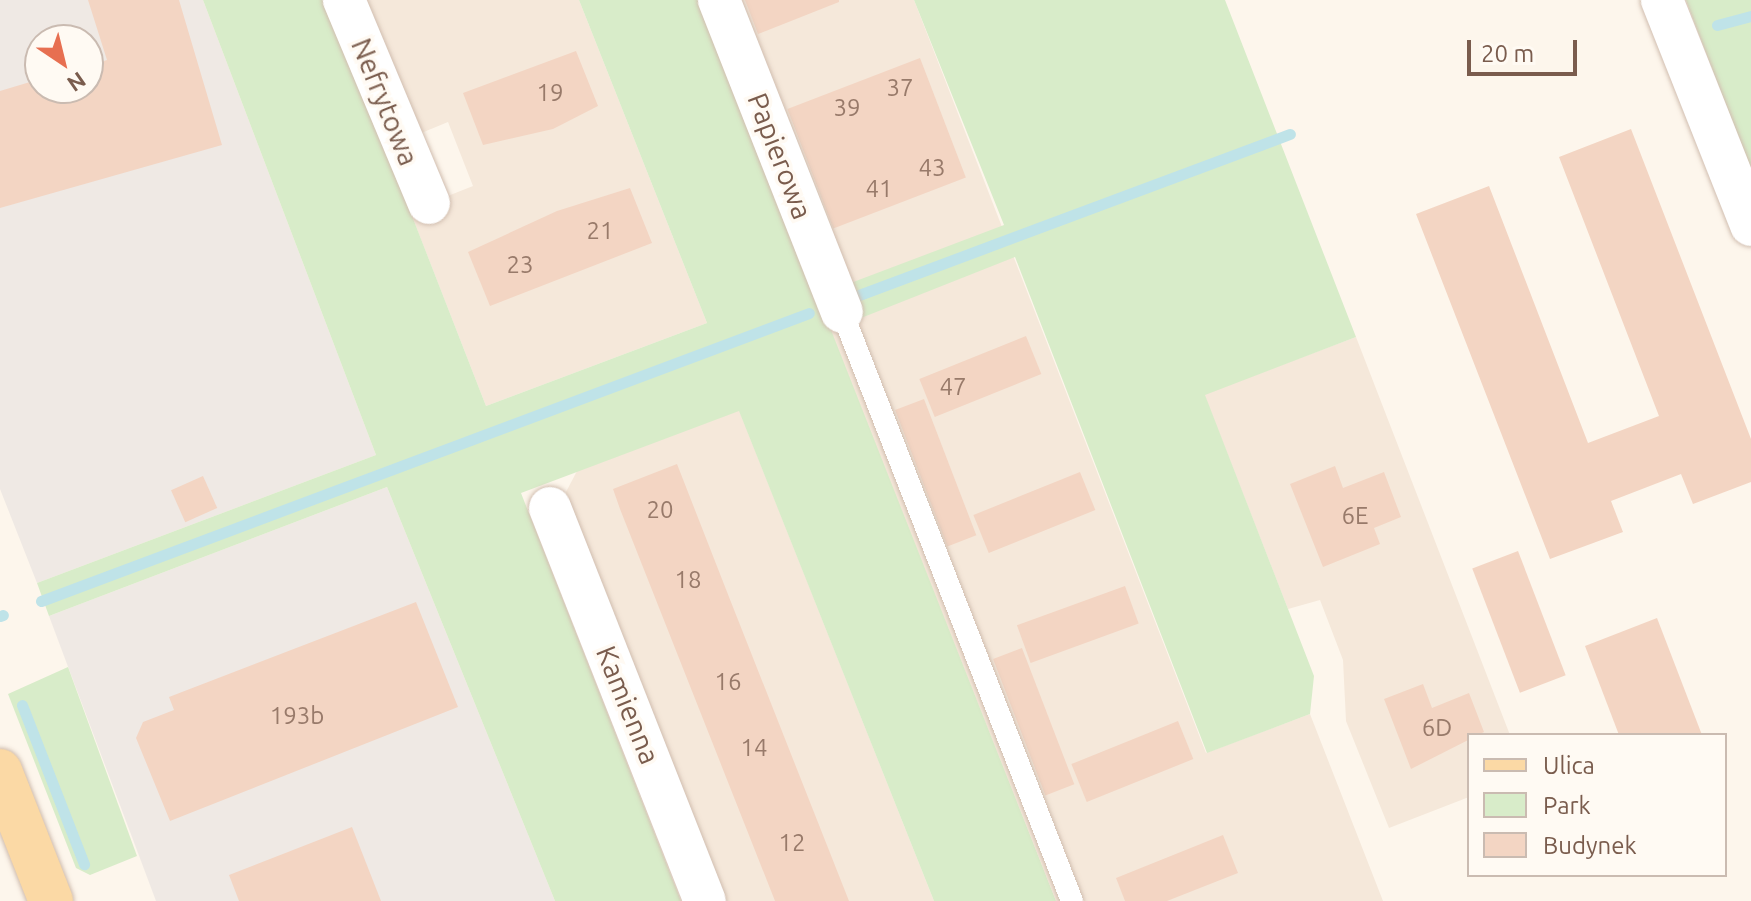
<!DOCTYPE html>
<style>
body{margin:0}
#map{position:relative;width:1751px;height:901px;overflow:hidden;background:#fdf6ec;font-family:Ubuntu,sans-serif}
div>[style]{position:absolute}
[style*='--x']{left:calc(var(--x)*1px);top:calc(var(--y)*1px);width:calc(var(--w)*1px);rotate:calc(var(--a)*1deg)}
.residential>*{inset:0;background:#f5e8da}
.industrial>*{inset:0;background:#efe9e4}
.green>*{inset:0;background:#d8ecc9}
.stream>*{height:11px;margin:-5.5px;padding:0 5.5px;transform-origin:5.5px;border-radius:5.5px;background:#bfe3e8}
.building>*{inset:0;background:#f3d5c3;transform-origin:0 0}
.roads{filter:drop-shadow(0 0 2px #d1beb0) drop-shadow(0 0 2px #d1beb0)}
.service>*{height:22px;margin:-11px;padding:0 11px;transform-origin:11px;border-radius:11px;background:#fff}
.minor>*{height:42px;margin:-21px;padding:0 21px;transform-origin:21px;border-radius:21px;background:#fff}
.primary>*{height:44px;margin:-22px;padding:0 22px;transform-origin:22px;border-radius:22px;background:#fbd9a5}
span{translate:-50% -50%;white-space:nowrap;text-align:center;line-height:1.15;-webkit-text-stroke:7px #fffaf3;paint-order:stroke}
.number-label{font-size:24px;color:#987a6a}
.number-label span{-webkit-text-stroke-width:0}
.street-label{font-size:28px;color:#7a5c4d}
.legend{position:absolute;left:1467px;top:733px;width:260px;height:144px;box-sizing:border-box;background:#fffaf3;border:2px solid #cabbb1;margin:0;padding:10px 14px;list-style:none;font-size:24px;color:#7a5c4d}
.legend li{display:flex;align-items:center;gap:16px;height:40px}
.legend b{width:40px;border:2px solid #cabbb1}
.north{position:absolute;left:24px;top:24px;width:80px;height:80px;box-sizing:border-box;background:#fffaf3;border:2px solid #cabbb1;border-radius:50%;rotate:145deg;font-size:22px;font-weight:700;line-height:32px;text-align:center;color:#7a5c4d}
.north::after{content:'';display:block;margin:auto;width:28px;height:36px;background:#e76f51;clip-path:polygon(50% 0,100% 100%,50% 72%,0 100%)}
.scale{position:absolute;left:1467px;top:40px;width:110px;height:36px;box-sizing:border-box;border:4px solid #7a5c4d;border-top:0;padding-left:10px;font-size:24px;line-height:28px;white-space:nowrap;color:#7a5c4d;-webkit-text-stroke:6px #fffaf3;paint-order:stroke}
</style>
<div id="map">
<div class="residential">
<div style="clip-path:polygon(362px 0,579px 0,707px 323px,486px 406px,410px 211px,473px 186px,448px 122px,414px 136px)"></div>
<div style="clip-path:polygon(737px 0,914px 0,1206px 753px,1310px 714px,1383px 901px,1056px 901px,827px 322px)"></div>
<div style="clip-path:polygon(1356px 337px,1510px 735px,1469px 735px,1469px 797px,1389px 828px,1346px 721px,1343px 660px,1320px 600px,1288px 609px,1204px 394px)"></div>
<div style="clip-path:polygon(739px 410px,934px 901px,727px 901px,690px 808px,566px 492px,577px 471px)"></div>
</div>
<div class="industrial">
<div style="clip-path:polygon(evenodd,0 0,203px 0,376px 455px,37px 583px,0 489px,0 0,40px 40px,88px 40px,88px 88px,40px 88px,40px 40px)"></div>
<div style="clip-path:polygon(387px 487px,555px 901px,156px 901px,49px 616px)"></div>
</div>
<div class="green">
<div style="clip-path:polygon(203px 0,328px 0,486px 406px,707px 323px,579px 0,701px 0,1056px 901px,934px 901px,739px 411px,521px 493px,681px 901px,555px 901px,387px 487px,49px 616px,37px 583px,376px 455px)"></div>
<div style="clip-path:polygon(914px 0,1225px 0,1356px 337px,1205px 395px,1314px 676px,1310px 714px,1207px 753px,1015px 257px,861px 318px,848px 284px,1004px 225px)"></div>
<div style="clip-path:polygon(1686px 0,1751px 0,1751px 170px,1690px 11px)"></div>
<div style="clip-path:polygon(68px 667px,137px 856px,90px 875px,76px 868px,8px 694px)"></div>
</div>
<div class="stream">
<div style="--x:1717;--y:25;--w:35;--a:-15"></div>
<div style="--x:859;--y:295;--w:460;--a:-20.5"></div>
<div style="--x:41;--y:601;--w:820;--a:-20.56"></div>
<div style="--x:0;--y:616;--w:3;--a:-18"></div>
<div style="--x:22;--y:705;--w:171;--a:68.7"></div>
</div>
<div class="building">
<div style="clip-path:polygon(88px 0,179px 0,222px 145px,0 208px,0 91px,40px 79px,40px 88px,88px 88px,88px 66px,107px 60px)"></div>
<div style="clip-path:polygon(745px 0,839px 0,839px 2px,758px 34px)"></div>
<div style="clip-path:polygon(576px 51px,598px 106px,553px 129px,483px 145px,463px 93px)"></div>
<div style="left:920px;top:58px;width:128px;height:142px;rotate:69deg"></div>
<div style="clip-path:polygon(1631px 129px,1751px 439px,1751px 482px,1693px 504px,1681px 474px,1611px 501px,1623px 532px,1550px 559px,1416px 214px,1489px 186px,1588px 443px,1659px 416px,1559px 157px)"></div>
<div style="clip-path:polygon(630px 188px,652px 243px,490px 306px,468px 252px,557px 211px)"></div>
<div style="left:1026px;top:336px;width:41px;height:115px;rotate:68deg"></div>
<div style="left:924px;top:399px;width:146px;height:31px;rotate:69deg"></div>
<div style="clip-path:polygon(677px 464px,729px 597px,849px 901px,775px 901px,620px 509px,613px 489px)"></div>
<div style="clip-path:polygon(1335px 466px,1343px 488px,1384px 472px,1401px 517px,1374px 528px,1380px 544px,1323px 567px,1290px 484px)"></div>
<div style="left:1080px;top:472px;width:41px;height:115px;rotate:68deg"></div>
<div style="left:203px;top:476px;width:35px;height:35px;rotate:66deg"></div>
<div style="left:1518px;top:551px;width:133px;height:49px;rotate:69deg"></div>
<div style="left:1125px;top:586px;width:40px;height:115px;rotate:70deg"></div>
<div style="clip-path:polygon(416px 602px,458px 707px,170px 821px,136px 738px,143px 722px,174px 710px,169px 697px)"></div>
<div style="clip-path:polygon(1657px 618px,1702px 735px,1619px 735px,1585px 646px)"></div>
<div style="left:1022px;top:648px;width:146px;height:31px;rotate:69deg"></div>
<div style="clip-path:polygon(1423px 684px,1432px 708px,1469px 693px,1484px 732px,1411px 769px,1384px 699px)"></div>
<div style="left:1178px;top:721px;width:41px;height:115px;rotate:68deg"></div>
<div style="clip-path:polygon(352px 827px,381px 901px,239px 901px,229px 875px)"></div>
<div style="clip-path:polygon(1223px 835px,1238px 873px,1167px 901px,1125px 901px,1116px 878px)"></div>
</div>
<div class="roads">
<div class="service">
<div style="--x:842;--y:312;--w:632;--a:68.67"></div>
</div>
<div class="minor">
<div style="--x:344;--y:0;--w:220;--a:67.3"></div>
<div style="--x:719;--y:0;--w:335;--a:68.5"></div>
<div style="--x:1662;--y:0;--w:242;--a:68.4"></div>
<div style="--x:550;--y:508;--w:422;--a:68.5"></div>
</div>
<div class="primary">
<div style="--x:0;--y:771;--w:140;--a:68.6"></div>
</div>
</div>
<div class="number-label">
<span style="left:900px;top:88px">37</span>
<span style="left:550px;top:93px">19</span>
<span style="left:847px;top:108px">39</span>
<span style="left:932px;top:168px">43</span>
<span style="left:879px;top:189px">41</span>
<span style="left:600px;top:231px">21</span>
<span style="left:520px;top:265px">23</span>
<span style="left:953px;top:387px">47</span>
<span style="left:660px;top:510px">20</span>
<span style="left:1355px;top:516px">6E</span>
<span style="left:688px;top:580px">18</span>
<span style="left:728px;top:682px">16</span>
<span style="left:297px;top:716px">193b</span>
<span style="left:1437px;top:728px">6D</span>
<span style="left:754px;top:748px">14</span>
<span style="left:792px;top:843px">12</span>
</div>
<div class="street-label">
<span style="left:385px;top:102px;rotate:68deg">Nefrytowa</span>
<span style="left:780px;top:156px;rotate:69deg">Papierowa</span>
<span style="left:628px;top:705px;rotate:68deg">Kamienna</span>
</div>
<ul class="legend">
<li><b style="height:10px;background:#fbd9a5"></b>Ulica</li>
<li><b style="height:22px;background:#d8ecc9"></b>Park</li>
<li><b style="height:22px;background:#f3d5c3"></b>Budynek</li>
</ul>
<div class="north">N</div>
<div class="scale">20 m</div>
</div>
